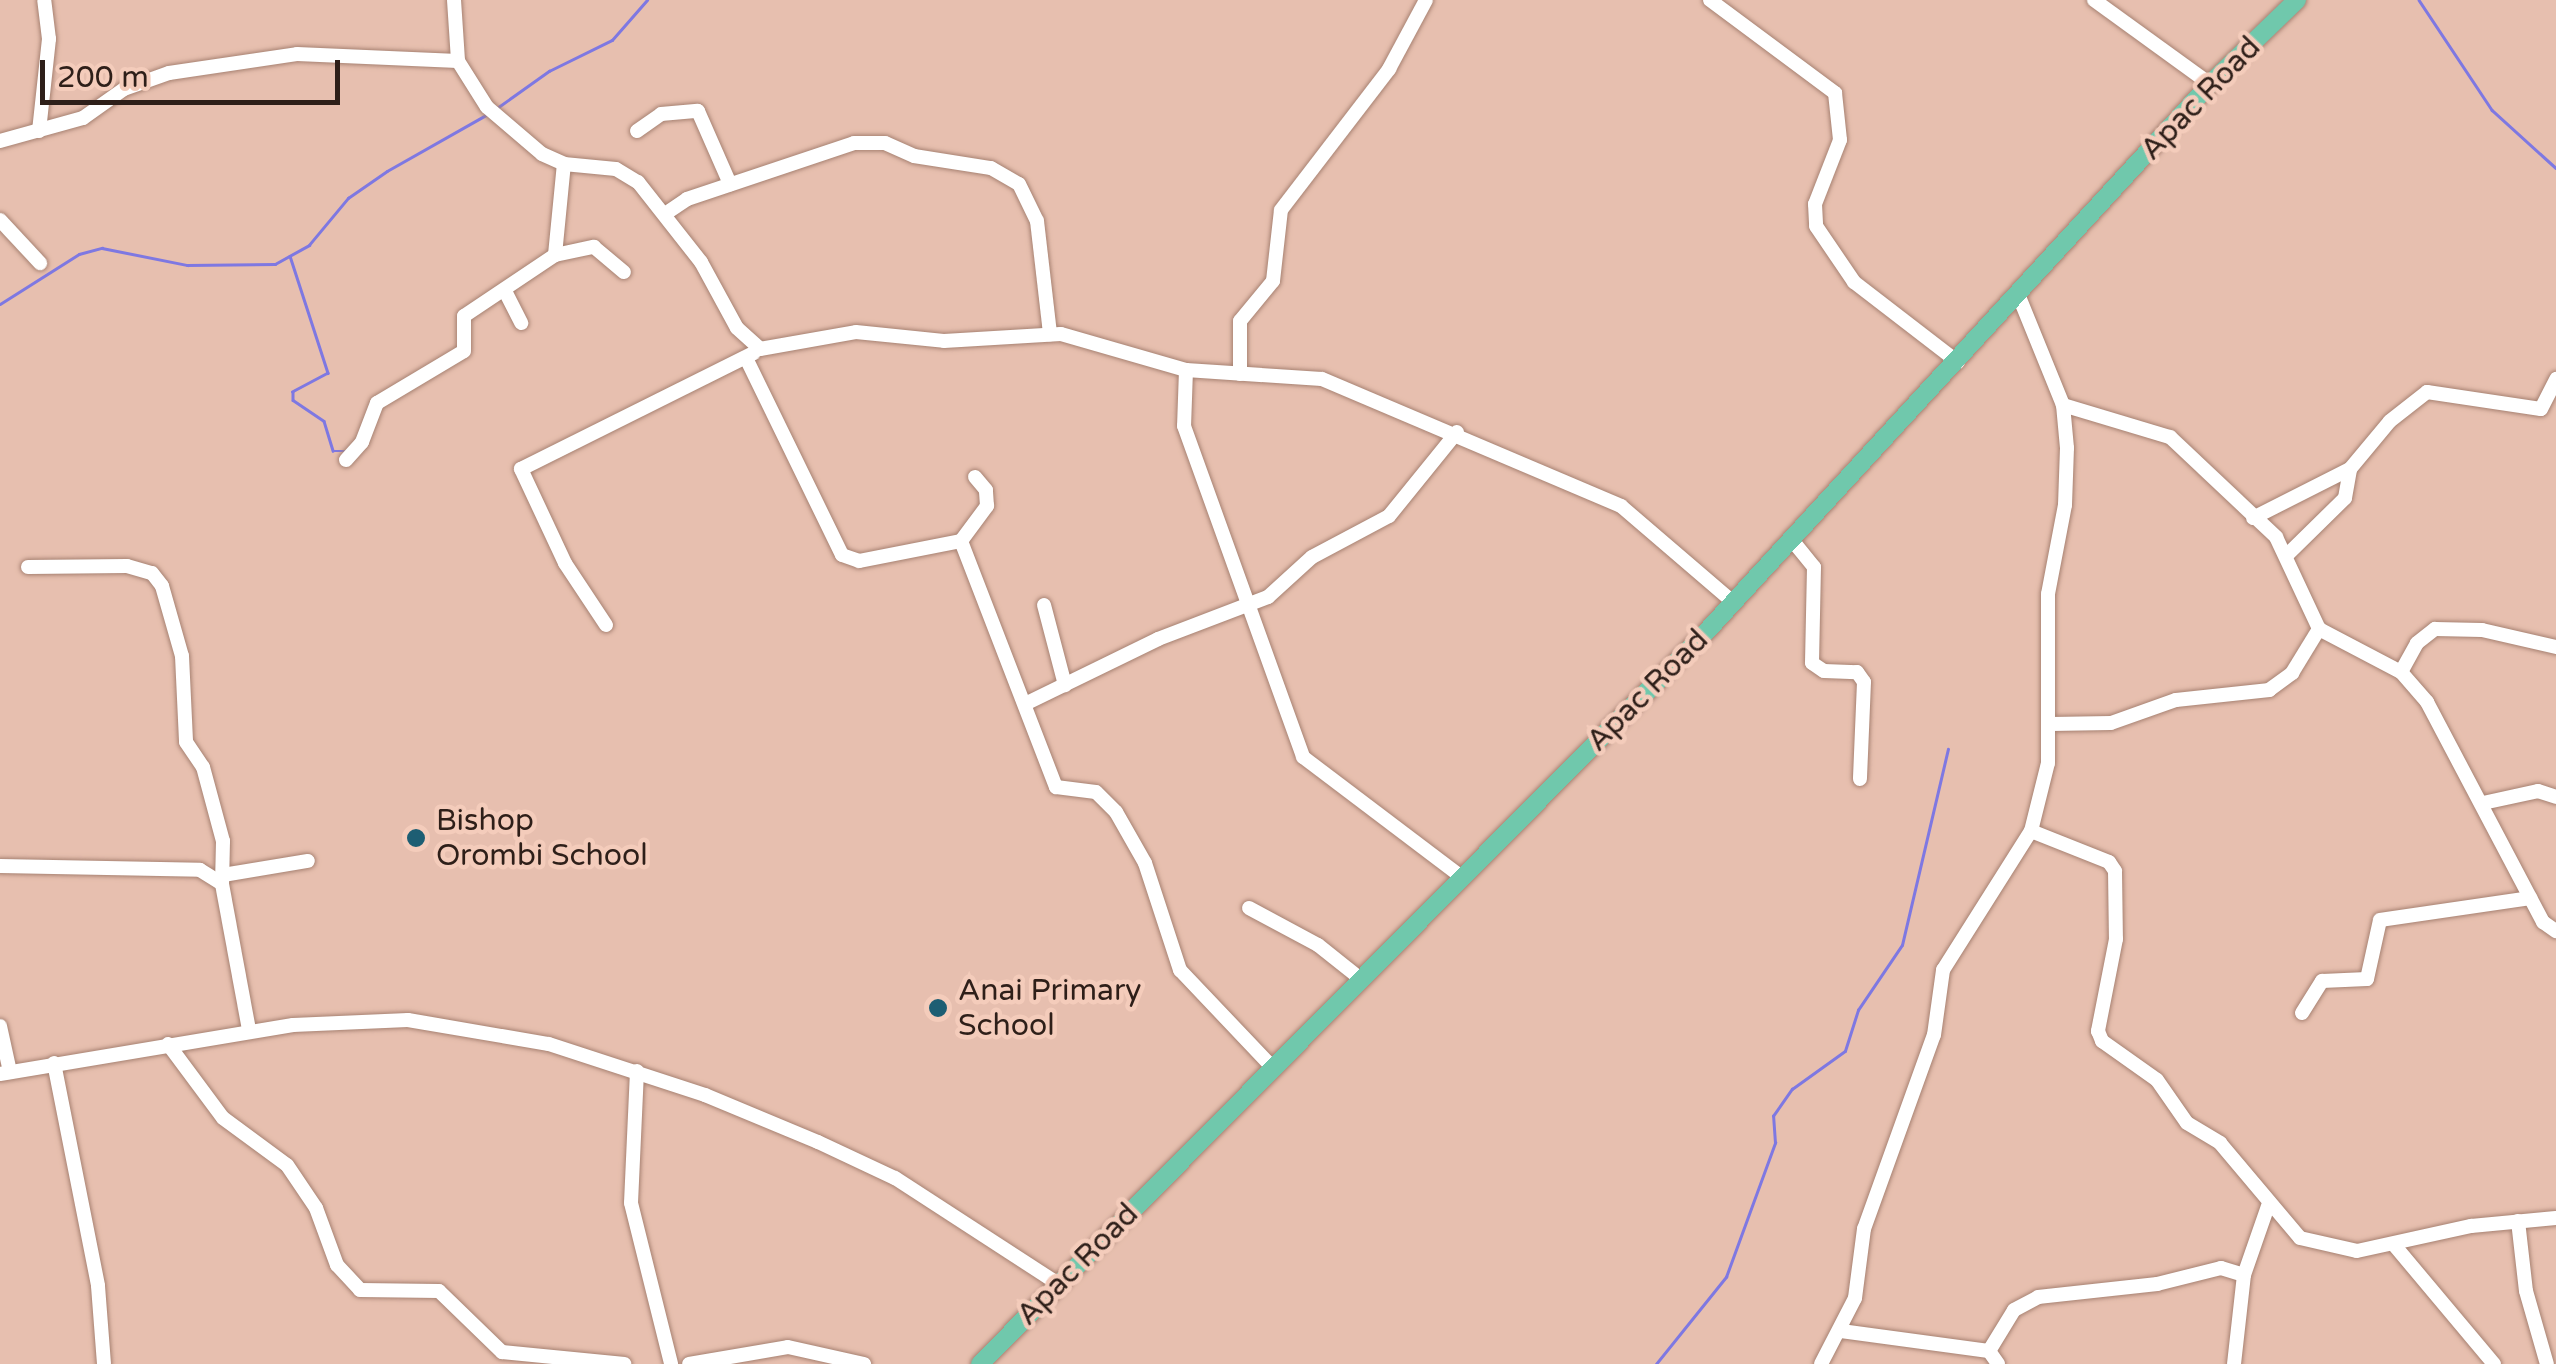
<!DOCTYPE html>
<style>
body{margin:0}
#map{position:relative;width:2556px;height:1364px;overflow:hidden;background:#e7bfaf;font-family:"Varela Round",sans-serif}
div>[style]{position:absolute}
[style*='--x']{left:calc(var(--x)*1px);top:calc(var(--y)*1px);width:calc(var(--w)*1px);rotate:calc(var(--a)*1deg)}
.stream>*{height:2.5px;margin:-1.25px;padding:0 1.25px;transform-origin:1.25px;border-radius:1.25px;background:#7e78e2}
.roads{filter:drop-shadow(0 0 2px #a78272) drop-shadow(0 0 2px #a78272)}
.minor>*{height:14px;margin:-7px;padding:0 7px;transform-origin:7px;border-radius:7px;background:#fff}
.major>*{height:18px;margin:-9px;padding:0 9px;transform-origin:9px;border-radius:9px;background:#70c8ac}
.dots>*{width:28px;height:28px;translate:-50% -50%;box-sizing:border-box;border:5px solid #f4ccbb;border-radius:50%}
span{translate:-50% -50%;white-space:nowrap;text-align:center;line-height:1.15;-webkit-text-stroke:9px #f4ccbb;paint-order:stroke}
.street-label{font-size:30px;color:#2e1f19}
.poi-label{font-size:30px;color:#2e1f19}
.left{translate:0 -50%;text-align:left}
.scale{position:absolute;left:40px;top:60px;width:300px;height:45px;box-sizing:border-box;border:5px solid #2e1f19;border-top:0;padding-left:12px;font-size:30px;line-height:35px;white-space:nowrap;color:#2e1f19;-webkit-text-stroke:8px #f4ccbb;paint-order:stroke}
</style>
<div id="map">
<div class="stream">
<div style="--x:2419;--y:0;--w:132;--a:56.4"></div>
<div style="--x:2492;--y:110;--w:86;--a:42.2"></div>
<div style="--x:497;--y:108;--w:64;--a:-35.4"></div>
<div style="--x:549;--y:71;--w:70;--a:-26.2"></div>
<div style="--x:612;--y:40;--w:53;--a:-48.8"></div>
<div style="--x:290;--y:256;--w:123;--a:72"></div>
<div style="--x:328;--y:373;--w:40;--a:152"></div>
<div style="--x:293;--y:392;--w:8;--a:90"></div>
<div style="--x:293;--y:400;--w:37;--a:34"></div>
<div style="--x:324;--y:421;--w:31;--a:73"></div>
<div style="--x:333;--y:451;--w:12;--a:0"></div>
<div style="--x:0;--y:304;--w:93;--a:-32.3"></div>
<div style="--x:79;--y:254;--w:24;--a:-15"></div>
<div style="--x:102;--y:248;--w:87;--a:11.3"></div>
<div style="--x:187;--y:265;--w:88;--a:-0.7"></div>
<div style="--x:275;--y:264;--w:39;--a:-29"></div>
<div style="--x:309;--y:245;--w:61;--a:-50.3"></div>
<div style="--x:348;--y:198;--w:47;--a:-34.7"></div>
<div style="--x:387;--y:171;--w:114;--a:-29.5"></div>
<div style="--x:1656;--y:1364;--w:112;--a:-51.2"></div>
<div style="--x:1726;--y:1277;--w:143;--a:-69.9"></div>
<div style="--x:1775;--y:1143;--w:27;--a:-94"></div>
<div style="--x:1773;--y:1116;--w:33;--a:-55"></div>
<div style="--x:1792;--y:1089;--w:65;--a:-35.6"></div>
<div style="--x:1845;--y:1051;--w:43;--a:-72.4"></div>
<div style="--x:1858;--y:1010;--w:78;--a:-55.9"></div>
<div style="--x:1902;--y:945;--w:201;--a:-76.8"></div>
</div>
<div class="roads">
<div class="minor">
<div style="--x:454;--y:0;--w:61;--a:86.2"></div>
<div style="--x:458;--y:61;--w:54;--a:57.8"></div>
<div style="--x:487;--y:107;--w:72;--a:40.5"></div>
<div style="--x:542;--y:154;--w:24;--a:24"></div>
<div style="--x:564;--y:164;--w:52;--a:5.5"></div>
<div style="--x:616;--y:169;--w:26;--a:31"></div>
<div style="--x:638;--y:182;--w:102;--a:51.8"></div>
<div style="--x:701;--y:262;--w:75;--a:61.4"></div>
<div style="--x:737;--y:328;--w:31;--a:42"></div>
<div style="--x:760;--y:349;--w:97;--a:-10"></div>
<div style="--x:856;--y:332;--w:88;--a:5.8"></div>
<div style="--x:944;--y:341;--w:117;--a:-3.4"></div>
<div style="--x:1061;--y:334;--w:130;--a:16.1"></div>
<div style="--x:1186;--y:370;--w:136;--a:3.8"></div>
<div style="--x:1322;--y:379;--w:325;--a:23"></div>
<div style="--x:1621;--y:506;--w:149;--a:40.6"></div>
<div style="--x:1710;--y:0;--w:156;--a:36.6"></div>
<div style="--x:1835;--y:93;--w:47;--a:83.9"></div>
<div style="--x:1840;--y:140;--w:69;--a:111.3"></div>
<div style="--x:1815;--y:204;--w:22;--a:87"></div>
<div style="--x:1816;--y:226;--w:68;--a:55.8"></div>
<div style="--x:1854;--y:282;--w:131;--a:37.6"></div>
<div style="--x:2094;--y:0;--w:143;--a:35.9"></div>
<div style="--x:39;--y:131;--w:93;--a:-83.8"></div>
<div style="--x:49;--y:39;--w:39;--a:-97"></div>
<div style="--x:637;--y:131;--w:29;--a:-35"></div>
<div style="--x:661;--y:114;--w:37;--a:-5"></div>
<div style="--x:698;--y:111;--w:80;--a:66.3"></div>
<div style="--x:0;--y:141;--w:86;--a:-15.5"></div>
<div style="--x:83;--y:118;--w:50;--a:-35.3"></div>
<div style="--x:124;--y:89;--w:48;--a:-19.6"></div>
<div style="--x:169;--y:73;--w:129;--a:-8.4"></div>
<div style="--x:297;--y:54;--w:161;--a:2.5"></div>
<div style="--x:665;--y:214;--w:27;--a:-34"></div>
<div style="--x:687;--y:199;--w:176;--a:-18.5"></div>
<div style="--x:854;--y:143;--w:31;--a:0"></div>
<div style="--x:885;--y:143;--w:32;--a:24"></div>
<div style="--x:914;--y:156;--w:78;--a:8.9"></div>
<div style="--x:991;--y:168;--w:32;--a:30"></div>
<div style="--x:1019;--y:184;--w:41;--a:64.1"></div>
<div style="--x:1037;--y:221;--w:114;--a:83.4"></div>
<div style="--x:0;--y:220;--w:59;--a:47.1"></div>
<div style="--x:555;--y:255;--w:40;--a:-12"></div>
<div style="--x:594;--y:247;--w:39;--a:40"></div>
<div style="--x:505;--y:291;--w:36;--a:63"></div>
<div style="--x:746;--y:358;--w:219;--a:64"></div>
<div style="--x:842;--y:555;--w:18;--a:19"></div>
<div style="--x:859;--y:561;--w:104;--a:-11.1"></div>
<div style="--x:961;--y:541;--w:264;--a:68.9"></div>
<div style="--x:1056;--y:787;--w:40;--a:7.1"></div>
<div style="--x:1096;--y:792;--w:28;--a:45"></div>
<div style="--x:1116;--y:812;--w:59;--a:60.4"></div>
<div style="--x:1145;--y:863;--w:113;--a:71.9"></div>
<div style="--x:1180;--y:970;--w:137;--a:46.5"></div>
<div style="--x:1186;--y:370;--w:56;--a:92"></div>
<div style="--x:1184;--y:426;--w:352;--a:70.2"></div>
<div style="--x:1303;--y:757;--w:201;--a:37.1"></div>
<div style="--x:1240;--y:374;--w:53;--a:-90"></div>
<div style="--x:1240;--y:321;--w:52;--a:-50.5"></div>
<div style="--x:1273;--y:281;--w:71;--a:-83.6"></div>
<div style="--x:1281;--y:210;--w:178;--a:-52.5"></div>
<div style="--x:1389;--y:69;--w:78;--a:-61.8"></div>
<div style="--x:2063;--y:405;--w:112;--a:16.7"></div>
<div style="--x:2170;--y:437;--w:146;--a:43.3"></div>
<div style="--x:2276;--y:537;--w:102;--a:64.9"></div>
<div style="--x:2319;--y:629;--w:93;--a:27.7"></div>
<div style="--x:2401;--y:672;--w:40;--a:49"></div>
<div style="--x:2427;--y:702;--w:249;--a:62.2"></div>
<div style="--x:2543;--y:922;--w:16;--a:35"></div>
<div style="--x:346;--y:460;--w:24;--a:-48"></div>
<div style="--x:362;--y:442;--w:42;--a:-69"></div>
<div style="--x:377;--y:403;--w:101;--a:-30.9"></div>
<div style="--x:464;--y:351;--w:35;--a:-90"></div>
<div style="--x:464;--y:316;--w:110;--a:-33.8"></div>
<div style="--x:555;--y:255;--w:91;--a:-84.4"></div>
<div style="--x:2253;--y:518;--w:109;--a:-26.8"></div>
<div style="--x:2350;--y:469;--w:62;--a:-50.2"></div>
<div style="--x:2390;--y:421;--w:47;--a:-38.1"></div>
<div style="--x:2427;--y:392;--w:115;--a:8.5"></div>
<div style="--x:2541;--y:409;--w:34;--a:-63"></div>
<div style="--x:1792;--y:540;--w:35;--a:51"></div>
<div style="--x:1814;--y:567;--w:96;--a:91.2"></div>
<div style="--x:1812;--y:663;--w:14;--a:34"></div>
<div style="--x:1824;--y:671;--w:33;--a:2"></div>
<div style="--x:1857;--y:672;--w:12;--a:55"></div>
<div style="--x:1864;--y:682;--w:97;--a:92.4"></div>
<div style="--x:961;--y:541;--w:44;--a:-53.4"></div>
<div style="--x:987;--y:506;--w:16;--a:-94"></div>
<div style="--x:986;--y:490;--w:17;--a:-130"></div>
<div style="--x:2288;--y:554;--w:80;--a:-44.5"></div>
<div style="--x:2345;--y:498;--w:29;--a:-80"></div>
<div style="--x:28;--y:567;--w:99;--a:-0.6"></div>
<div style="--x:127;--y:566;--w:26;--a:16"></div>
<div style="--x:152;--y:573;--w:16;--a:52"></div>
<div style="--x:162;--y:586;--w:73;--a:74.1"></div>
<div style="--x:182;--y:656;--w:86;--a:87.3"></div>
<div style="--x:186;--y:742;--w:30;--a:56"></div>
<div style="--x:203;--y:767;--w:77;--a:74.9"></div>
<div style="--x:223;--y:841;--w:43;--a:91.3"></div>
<div style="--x:222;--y:884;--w:147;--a:79.5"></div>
<div style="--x:1044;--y:605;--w:83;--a:75.3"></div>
<div style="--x:606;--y:625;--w:74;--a:-123.5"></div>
<div style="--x:565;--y:563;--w:104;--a:-115.1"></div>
<div style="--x:521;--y:469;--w:260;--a:-26.5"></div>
<div style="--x:2401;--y:672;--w:33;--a:-61"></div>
<div style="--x:2417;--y:643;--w:23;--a:-38"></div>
<div style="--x:2435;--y:629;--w:47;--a:1.2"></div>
<div style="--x:2482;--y:630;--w:76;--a:12.9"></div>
<div style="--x:1025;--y:704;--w:148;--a:-26"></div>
<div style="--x:1158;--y:639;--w:118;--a:-20.9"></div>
<div style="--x:1268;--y:597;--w:59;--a:-42.3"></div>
<div style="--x:1312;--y:557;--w:87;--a:-28"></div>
<div style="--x:1389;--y:516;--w:108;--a:-51"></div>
<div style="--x:2051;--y:724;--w:60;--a:-1"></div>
<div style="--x:2111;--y:723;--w:69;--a:-19.5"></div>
<div style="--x:2176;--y:700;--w:94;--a:-6.1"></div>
<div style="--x:2269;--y:690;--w:29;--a:-36"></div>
<div style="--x:2292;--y:673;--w:52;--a:-58.5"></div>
<div style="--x:2483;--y:803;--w:56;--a:-12.3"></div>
<div style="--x:2538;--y:791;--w:19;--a:18"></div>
<div style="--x:2031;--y:831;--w:84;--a:21.7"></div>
<div style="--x:2109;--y:862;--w:11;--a:56"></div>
<div style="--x:2115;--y:871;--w:68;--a:89.2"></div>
<div style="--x:2116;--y:939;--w:94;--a:101.1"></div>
<div style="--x:2098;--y:1031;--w:11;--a:68"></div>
<div style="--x:2102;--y:1041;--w:67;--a:35.3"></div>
<div style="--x:2157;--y:1080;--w:52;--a:55.1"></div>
<div style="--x:2187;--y:1123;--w:39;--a:31"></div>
<div style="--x:2220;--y:1143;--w:124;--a:49.9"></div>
<div style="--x:2300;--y:1238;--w:58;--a:12.8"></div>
<div style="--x:2357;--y:1251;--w:117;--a:-12.4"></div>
<div style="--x:2471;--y:1226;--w:85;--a:-5.4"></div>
<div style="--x:0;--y:866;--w:200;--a:1.1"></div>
<div style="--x:200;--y:870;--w:26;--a:32"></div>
<div style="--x:223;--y:875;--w:86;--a:-9.4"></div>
<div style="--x:1249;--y:908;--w:78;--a:28.2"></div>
<div style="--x:1318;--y:945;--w:56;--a:38.5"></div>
<div style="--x:2302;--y:1013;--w:38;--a:-58"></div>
<div style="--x:2322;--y:981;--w:45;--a:-2.5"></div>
<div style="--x:2367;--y:979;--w:60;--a:-77.6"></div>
<div style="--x:2380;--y:920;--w:152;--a:-8.3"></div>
<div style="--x:0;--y:1026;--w:47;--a:77.7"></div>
<div style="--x:168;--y:1044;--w:92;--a:53.4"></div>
<div style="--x:223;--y:1118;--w:79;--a:36.3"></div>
<div style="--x:287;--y:1165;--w:52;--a:56"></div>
<div style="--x:316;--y:1208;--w:61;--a:69.8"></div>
<div style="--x:337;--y:1265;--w:34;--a:47"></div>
<div style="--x:360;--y:1290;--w:79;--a:0.7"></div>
<div style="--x:439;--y:1291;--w:88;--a:44.1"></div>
<div style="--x:502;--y:1352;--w:123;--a:5.6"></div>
<div style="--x:54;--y:1063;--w:227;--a:78.8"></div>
<div style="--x:98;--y:1286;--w:78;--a:85.6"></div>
<div style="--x:637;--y:1071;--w:132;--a:92.6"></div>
<div style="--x:631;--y:1203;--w:166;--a:76"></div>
<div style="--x:0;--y:1074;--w:297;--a:-9.5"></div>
<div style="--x:293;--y:1025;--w:115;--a:-2.5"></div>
<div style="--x:408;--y:1020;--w:143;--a:9.7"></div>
<div style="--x:549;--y:1044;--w:164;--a:18.1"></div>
<div style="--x:705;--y:1095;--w:122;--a:22.6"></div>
<div style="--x:818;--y:1142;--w:85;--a:25.1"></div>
<div style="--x:895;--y:1178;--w:194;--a:33"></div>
<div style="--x:2518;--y:1221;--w:70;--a:83.5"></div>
<div style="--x:2526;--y:1291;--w:76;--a:74"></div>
<div style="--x:2395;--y:1246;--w:154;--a:50"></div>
<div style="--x:1841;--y:1331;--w:149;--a:7.7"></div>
<div style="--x:1989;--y:1351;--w:16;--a:55"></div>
<div style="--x:1989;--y:1351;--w:48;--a:-58.6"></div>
<div style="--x:2014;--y:1310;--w:27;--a:-28"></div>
<div style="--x:2038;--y:1297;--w:120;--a:-6.2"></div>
<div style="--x:2157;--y:1284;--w:66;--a:-14"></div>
<div style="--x:2221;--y:1268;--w:24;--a:17"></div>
<div style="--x:2244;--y:1275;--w:73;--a:-70.8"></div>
<div style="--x:689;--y:1364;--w:100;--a:-9.7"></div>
<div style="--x:788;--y:1347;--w:78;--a:12.6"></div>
<div style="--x:1821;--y:1364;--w:74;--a:-62.7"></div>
<div style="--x:1855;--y:1298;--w:70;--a:-82.6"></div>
<div style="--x:1864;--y:1229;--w:206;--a:-70.2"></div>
<div style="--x:1934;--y:1035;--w:66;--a:-82.1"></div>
<div style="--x:1943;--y:970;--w:165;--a:-57.7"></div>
<div style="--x:2031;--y:831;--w:70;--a:-76"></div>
<div style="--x:2048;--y:763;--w:169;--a:-90"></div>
<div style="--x:2048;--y:594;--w:91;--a:-79.2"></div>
<div style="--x:2065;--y:505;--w:57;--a:-88"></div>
<div style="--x:2067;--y:448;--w:43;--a:-95.3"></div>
<div style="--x:2063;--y:405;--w:114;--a:-112.1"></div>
<div style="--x:2234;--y:1364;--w:90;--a:-83.6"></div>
</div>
<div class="major">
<div style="--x:980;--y:1364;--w:1032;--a:-45.24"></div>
<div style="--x:1707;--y:631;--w:743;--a:-47.4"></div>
<div style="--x:2210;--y:84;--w:121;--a:-44"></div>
</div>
</div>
<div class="dots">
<div style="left:416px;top:838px;background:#1d5e73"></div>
<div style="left:938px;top:1008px;background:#1d5e73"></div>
</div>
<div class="street-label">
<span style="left:2201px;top:99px;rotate:-46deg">Apac Road</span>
<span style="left:1648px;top:691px;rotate:-45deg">Apac Road</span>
<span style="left:1078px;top:1265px;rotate:-45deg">Apac Road</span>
</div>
<div class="poi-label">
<span class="left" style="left:436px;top:838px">Bishop<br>Orombi School</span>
<span class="left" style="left:958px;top:1008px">Anai Primary<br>School</span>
</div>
<div class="scale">200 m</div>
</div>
